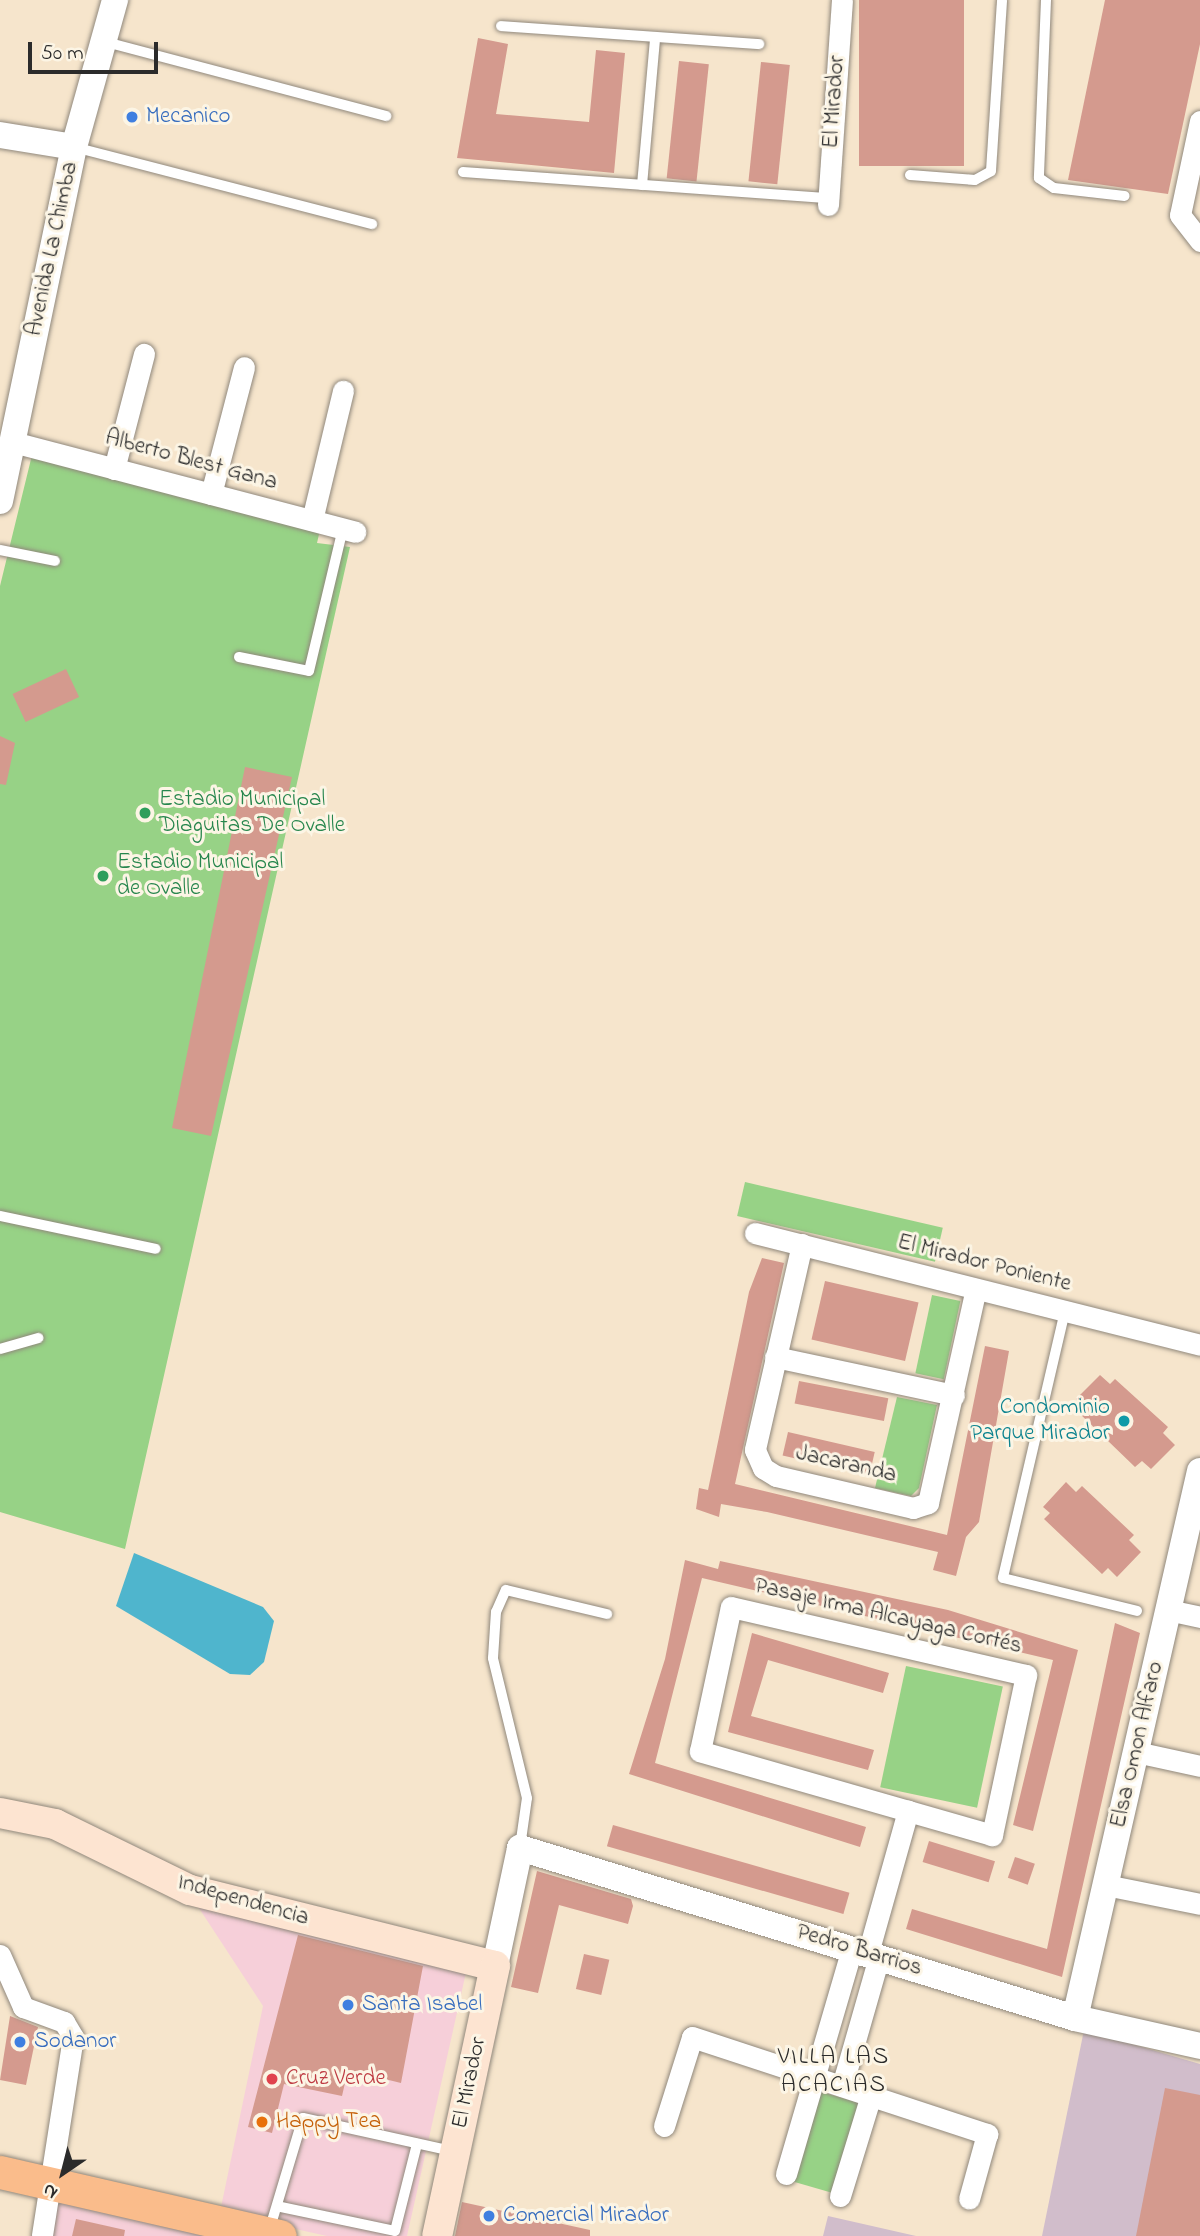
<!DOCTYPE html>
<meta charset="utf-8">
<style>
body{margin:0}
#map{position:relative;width:1200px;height:2236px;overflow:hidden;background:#f6e5cc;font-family:"Indie Flower",sans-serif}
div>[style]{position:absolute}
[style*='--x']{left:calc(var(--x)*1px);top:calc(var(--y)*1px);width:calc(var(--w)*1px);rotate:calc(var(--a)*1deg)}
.built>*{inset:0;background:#f6cfd9}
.industrial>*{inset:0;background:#d1bdcb}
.green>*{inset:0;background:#97d286;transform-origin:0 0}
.water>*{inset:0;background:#4fb5cd}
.building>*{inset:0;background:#d49a8e;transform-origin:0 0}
.roads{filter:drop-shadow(0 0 2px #90887c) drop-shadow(0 0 2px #90887c)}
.service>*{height:10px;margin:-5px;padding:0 5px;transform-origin:5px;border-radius:5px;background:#fff}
.minor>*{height:21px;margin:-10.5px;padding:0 10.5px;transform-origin:10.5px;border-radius:10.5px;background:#fff}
.tertiary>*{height:26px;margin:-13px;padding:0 13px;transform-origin:13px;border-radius:13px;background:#fff}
.secondary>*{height:30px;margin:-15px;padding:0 15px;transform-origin:15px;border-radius:15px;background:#fde4d1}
.primary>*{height:33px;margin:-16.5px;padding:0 16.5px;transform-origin:16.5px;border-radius:16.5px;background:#fabc8b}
.dots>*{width:19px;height:19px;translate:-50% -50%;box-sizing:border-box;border:4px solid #fcf5e5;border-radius:50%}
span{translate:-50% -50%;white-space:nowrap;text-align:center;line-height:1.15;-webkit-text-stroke:6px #fcf5e5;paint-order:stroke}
.street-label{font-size:23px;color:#2b2b2b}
.shop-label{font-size:23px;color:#366cbe}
.left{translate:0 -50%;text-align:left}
.leisure-label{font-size:23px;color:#27864d}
.culture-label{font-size:23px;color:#0d838f}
.right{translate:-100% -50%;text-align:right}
.health-label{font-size:23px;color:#be3a42}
.food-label{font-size:23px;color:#c56008}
.neighbourhood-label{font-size:24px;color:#2b2b2b;letter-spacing:2px}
.north{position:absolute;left:28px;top:2138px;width:70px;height:70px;-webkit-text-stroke:5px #fcf5e5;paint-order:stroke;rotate:215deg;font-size:19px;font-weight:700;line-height:28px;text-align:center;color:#2b2b2b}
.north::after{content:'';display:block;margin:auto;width:24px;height:32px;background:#2b2b2b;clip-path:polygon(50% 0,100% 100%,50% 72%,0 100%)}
.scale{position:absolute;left:28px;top:42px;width:130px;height:32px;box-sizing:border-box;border:4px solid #2b2b2b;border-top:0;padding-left:9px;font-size:21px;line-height:24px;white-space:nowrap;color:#2b2b2b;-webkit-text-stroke:5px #fcf5e5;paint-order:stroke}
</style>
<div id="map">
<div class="built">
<div style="clip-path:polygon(195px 1902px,467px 1968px,407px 2236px,327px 2236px,220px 2212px,263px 2006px)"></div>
<div style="clip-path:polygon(57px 2199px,209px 2236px,50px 2236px)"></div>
</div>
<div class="industrial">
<div style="clip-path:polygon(1084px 2030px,1200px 2064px,1200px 2236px,1042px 2236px)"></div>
<div style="clip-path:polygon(828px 2216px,916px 2236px,823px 2236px)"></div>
</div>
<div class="green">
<div style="clip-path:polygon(32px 455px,320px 530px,317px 543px,350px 547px,125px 1549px,0 1512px,0 586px)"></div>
<div style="left:745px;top:1182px;width:203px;height:35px;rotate:13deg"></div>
<div style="left:932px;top:1295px;width:29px;height:80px;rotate:12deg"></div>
<div style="clip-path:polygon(897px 1397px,937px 1405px,919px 1488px,911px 1496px,875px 1488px)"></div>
<div style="left:906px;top:1666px;width:99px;height:124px;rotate:12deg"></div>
<div style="left:818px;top:2091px;width:44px;height:94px;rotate:16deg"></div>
</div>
<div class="water">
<div style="clip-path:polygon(134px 1553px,263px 1607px,274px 1621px,264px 1662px,250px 1675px,230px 1674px,116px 1606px)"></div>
</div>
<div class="building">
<div style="left:859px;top:0;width:105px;height:166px"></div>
<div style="clip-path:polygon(1105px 0,1200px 0,1200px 44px,1168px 194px,1068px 180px)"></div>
<div style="clip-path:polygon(478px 38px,508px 44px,496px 114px,589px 122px,596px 50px,625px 53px,614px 173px,457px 158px)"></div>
<div style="left:679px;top:61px;width:30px;height:118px;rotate:6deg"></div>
<div style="left:761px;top:62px;width:29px;height:120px;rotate:6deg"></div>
<div style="left:66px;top:669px;width:31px;height:59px;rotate:65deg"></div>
<div style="clip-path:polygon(0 736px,15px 743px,6px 785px,0 784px)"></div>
<div style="clip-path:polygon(245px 767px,292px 777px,211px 1136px,172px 1128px)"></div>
<div style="clip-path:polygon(762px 1258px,784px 1263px,735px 1484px,947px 1535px,985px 1346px,1009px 1351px,979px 1522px,966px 1537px,956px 1576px,933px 1570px,938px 1552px,767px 1512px,721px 1504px,719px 1517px,696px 1509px,699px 1488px,708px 1490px,749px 1292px)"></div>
<div style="left:825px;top:1281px;width:96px;height:60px;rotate:13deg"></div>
<div style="clip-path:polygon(1100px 1375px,1110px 1384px,1115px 1379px,1168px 1427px,1163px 1433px,1175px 1445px,1151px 1469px,1142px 1461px,1135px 1467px,1078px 1412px,1084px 1406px,1076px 1399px)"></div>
<div style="left:799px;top:1381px;width:91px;height:23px;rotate:11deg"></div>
<div style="left:788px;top:1432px;width:89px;height:24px;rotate:13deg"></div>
<div style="clip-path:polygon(1066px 1482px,1076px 1492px,1082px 1486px,1134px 1535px,1129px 1540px,1141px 1552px,1117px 1577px,1108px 1568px,1102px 1574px,1044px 1519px,1050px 1513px,1043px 1507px)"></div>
<div style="clip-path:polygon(685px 1560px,718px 1569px,720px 1561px,948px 1610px,1078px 1650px,1033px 1831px,1013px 1825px,1053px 1660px,702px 1578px,655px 1763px,866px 1827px,860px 1847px,629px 1774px,665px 1659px)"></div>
<div style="clip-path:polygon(1115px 1623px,1140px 1633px,1062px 1977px,906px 1929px,912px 1909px,1047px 1949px)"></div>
<div style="clip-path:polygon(752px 1633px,889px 1673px,883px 1693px,768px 1660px,751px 1716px,874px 1750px,868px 1770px,728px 1732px)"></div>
<div style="left:613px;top:1825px;width:246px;height:22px;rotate:16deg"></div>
<div style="left:929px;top:1841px;width:69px;height:22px;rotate:17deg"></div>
<div style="left:1015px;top:1857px;width:21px;height:22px;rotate:19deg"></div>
<div style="clip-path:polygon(537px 1871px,631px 1899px,633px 1906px,628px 1924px,559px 1905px,538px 1993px,511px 1987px)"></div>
<div style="clip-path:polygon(298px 1935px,423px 1966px,401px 2083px,348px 2070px,342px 2096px,284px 2084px,272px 2133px,248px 2127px)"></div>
<div style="left:584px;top:1954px;width:26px;height:36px;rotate:13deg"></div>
<div style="clip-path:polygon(10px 2016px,38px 2027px,26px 2085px,0 2080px)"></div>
<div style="clip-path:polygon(1165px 2088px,1200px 2095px,1200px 2236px,1136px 2236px)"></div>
<div style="clip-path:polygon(462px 2202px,590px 2230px,590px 2236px,455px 2236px)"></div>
<div style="clip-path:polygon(76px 2219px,125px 2230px,124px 2236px,72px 2236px)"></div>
</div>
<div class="roads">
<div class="service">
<div style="--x:1046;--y:0;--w:178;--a:92.3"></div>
<div style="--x:1039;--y:178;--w:18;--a:34"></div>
<div style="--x:1054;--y:188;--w:71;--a:6.4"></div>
<div style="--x:501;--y:26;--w:259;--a:4"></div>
<div style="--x:106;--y:42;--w:290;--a:14.8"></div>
<div style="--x:74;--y:147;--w:308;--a:14.5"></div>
<div style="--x:463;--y:172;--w:367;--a:4.1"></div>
<div style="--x:910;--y:175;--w:65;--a:4.4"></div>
<div style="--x:975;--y:180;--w:18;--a:-29"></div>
<div style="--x:991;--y:171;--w:171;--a:-86.3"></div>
<div style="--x:642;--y:185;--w:148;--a:-84.9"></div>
<div style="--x:0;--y:550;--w:56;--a:11.3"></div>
<div style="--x:239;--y:657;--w:71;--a:11.3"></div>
<div style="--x:309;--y:671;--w:147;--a:-76.6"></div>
<div style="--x:0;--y:1216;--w:159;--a:11.9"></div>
<div style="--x:1065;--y:1311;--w:274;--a:103.1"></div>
<div style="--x:1003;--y:1578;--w:138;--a:13.8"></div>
<div style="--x:0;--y:1349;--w:40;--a:-16"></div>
<div style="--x:520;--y:1847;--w:49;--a:-81.9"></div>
<div style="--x:527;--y:1798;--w:144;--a:-103.7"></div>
<div style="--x:493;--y:1658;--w:46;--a:-86.3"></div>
<div style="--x:496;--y:1612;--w:24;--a:-66"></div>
<div style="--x:506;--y:1590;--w:104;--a:13.4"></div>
<div style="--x:281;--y:2207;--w:116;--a:11.9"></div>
<div style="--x:395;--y:2231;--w:90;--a:-75.8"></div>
<div style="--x:269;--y:2231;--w:118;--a:-73.3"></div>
<div style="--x:303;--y:2118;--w:153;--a:12.5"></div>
</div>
<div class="minor">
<div style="--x:1200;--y:121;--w:96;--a:102"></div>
<div style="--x:1180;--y:215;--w:33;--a:52"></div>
<div style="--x:828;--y:205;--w:205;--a:-86.1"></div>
<div style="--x:13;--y:442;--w:354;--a:14.7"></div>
<div style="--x:114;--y:469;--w:119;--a:-75.4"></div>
<div style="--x:211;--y:494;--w:131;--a:-75.4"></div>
<div style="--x:312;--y:520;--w:133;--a:-76.5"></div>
<div style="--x:755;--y:1233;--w:459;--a:14.1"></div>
<div style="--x:802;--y:1244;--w:211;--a:102.9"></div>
<div style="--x:755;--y:1450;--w:20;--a:66"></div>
<div style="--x:763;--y:1468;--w:15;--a:32"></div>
<div style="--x:776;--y:1476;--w:141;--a:13.1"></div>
<div style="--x:913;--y:1508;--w:16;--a:-18"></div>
<div style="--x:928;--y:1503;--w:219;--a:-77.4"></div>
<div style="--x:775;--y:1357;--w:183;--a:12"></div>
<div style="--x:731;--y:1607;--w:303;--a:13"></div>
<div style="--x:1026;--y:1675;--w:164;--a:102"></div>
<div style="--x:992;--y:1835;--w:304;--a:-164"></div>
<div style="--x:700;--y:1751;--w:147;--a:-77.9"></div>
<div style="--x:1168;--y:1610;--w:33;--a:12"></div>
<div style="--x:1136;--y:1752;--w:66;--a:12.3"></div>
<div style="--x:1106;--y:1885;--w:96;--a:11.4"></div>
<div style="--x:868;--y:1953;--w:148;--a:-74.3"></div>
<div style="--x:0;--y:1955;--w:57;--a:66.1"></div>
<div style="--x:23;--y:2007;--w:44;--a:20.1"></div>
<div style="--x:64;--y:2022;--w:17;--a:59"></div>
<div style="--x:73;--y:2037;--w:201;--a:98.9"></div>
<div style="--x:842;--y:2086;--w:134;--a:-74"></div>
<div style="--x:664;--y:2126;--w:93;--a:-72.5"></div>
<div style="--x:692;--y:2037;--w:311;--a:18.2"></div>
<div style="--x:987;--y:2134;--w:67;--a:105.5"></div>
<div style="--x:786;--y:2174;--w:235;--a:-73.7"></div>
<div style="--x:840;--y:2196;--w:106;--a:-72.9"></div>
</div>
<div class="tertiary">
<div style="--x:0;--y:135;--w:75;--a:9.2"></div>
<div style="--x:0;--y:501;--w:362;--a:-78.2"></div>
<div style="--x:74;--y:147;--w:153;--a:-74.4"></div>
<div style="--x:495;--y:1966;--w:121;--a:-78"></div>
<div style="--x:520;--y:1848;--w:580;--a:17.03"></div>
<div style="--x:1075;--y:2018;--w:128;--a:12.6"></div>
<div style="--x:1075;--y:2018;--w:561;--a:-77.13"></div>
</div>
<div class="secondary">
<div style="--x:0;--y:1813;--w:56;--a:11.3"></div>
<div style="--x:55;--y:1824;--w:150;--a:26.1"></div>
<div style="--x:190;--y:1890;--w:314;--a:14"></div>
<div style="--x:495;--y:1966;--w:276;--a:102.1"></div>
</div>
<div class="primary">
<div style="--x:0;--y:2172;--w:287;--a:12.9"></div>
</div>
</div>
<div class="dots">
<div style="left:132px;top:117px;background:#3f7fe0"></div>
<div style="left:145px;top:813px;background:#2e9e5b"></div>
<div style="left:103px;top:876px;background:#2e9e5b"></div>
<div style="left:1124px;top:1421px;background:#0f9aa8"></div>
<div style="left:348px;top:2005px;background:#3f7fe0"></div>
<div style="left:20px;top:2042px;background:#3f7fe0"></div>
<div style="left:272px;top:2079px;background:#e0444e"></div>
<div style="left:262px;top:2122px;background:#e8710a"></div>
<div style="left:489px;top:2216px;background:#3f7fe0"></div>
</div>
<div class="street-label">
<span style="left:835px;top:102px;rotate:-86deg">El Mirador</span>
<span style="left:53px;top:249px;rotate:-78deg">Avenida La Chimba</span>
<span style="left:191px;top:461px;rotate:15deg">Alberto Blest Gana</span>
<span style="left:984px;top:1264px;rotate:14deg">El Mirador Poniente</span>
<span style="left:846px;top:1465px;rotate:13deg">Jacaranda</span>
<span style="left:888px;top:1617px;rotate:13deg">Pasaje Irma Alcayaga Cortés</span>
<span style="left:1138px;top:1745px;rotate:-77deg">Elsa Omon Alfaro</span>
<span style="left:243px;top:1901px;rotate:16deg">Independencia</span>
<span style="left:859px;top:1951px;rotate:17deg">Pedro Barrios</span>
<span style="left:470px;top:2083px;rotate:-78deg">El Mirador</span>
</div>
<div class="shop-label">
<span class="left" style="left:146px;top:117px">Mecanico</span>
<span class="left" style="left:362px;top:2005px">Santa Isabel</span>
<span class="left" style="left:34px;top:2042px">Sodanor</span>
<span class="left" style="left:503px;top:2216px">Comercial Mirador</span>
</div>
<div class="leisure-label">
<span class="left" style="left:159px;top:813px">Estadio Municipal<br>Diaguitas De Ovalle</span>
<span class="left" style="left:117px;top:876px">Estadio Municipal<br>de Ovalle</span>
</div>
<div class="culture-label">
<span class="right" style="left:1110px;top:1421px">Condominio<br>Parque Mirador</span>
</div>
<div class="health-label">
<span class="left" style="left:286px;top:2079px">Cruz Verde</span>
</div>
<div class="food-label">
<span class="left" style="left:276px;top:2122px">Happy Tea</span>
</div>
<div class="neighbourhood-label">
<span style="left:834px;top:2072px">VILLA LAS<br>ACACIAS</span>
</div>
<div class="north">N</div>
<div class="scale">50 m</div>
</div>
